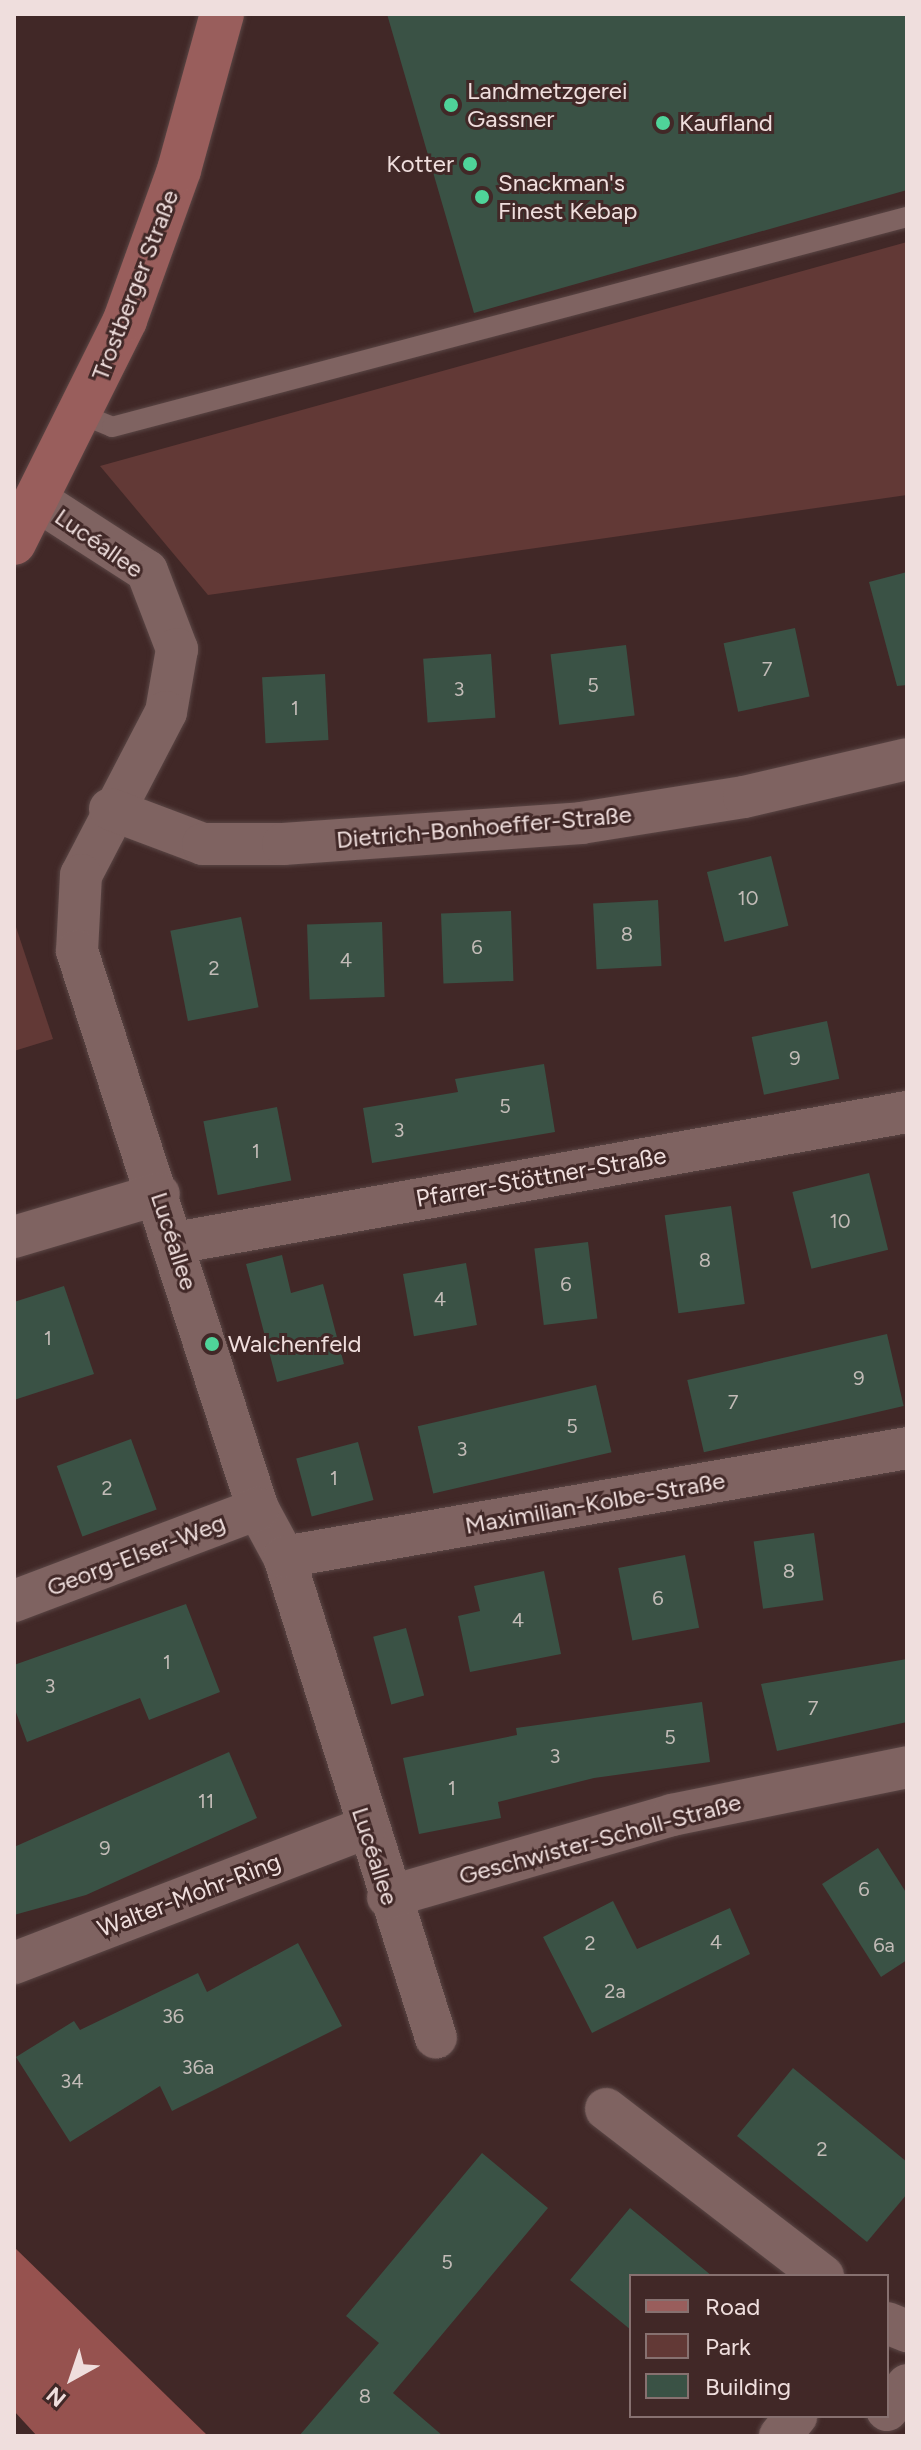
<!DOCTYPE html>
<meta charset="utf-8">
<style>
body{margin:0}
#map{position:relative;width:921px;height:2450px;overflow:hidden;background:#412827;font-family:Figtree,sans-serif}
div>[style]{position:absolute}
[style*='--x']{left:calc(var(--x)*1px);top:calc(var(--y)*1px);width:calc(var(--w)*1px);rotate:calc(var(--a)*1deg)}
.green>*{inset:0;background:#623936}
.forest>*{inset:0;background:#96524f}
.building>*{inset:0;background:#3a5245;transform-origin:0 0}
.roads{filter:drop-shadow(0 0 2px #5a4645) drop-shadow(0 0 2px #5a4645)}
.lane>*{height:20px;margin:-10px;padding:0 10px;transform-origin:10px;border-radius:10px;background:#7f6361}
.street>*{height:42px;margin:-21px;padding:0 21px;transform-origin:21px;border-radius:21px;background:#7f6361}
.secondary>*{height:44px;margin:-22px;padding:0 22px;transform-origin:22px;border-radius:22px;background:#995e5c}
.dots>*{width:22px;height:22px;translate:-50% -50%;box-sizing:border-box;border:4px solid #412827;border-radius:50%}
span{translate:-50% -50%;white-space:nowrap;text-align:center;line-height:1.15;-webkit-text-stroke:6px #412827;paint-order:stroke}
.number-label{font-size:20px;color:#c2bbb7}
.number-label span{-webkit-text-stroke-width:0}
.poi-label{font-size:24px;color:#efdedd}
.left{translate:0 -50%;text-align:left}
.right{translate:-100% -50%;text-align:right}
.street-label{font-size:24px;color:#efdedd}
.frame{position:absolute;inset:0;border:16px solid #efdedd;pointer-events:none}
.legend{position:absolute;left:629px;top:2274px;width:260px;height:144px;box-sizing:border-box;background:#412827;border:2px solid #877170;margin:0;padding:10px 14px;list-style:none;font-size:24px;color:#efdedd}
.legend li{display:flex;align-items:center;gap:16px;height:40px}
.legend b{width:40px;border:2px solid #877170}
.north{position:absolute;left:32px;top:2338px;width:80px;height:80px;-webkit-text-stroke:6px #412827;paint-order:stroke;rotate:220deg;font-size:22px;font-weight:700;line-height:32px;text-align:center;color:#efdedd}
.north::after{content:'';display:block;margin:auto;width:28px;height:36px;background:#efdedd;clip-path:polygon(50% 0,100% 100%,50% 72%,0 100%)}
</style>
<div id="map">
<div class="green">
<div style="clip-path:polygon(907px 242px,907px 495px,208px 595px,100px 466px)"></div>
<div style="clip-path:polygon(14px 921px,53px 1039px,14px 1051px)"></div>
</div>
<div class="forest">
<div style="clip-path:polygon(14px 2247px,208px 2436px,37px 2436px,14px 2411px)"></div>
</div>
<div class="building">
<div style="clip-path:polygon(387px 14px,907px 14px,907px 190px,474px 313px)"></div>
<div style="clip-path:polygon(907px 572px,907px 685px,897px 686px,869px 582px)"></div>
<div style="left:795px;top:628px;width:70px;height:73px;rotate:78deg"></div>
<div style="left:626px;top:645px;width:71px;height:76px;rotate:83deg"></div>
<div style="left:491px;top:654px;width:64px;height:68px;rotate:86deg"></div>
<div style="left:325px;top:674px;width:66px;height:63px;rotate:87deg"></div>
<div style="left:771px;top:856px;width:72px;height:66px;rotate:76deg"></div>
<div style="left:658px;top:900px;width:66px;height:65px;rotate:87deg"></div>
<div style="left:511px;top:911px;width:70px;height:70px;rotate:88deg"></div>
<div style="left:241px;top:917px;width:92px;height:72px;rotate:79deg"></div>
<div style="left:382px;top:922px;width:75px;height:75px;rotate:88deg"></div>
<div style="left:827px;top:1021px;width:59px;height:77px;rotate:78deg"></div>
<div style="clip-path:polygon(544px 1064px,555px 1132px,372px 1163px,363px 1108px,458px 1092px,455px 1079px)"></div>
<div style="left:277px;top:1107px;width:75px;height:75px;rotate:79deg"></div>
<div style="left:869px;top:1173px;width:79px;height:79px;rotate:76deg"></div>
<div style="left:731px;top:1206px;width:99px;height:67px;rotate:82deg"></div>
<div style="left:588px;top:1242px;width:77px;height:54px;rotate:83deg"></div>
<div style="clip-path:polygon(282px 1255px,291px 1293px,323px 1284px,344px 1364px,277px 1382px,246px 1264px)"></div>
<div style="left:466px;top:1263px;width:63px;height:64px;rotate:80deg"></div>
<div style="clip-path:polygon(64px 1286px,94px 1374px,14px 1400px,14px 1302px)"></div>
<div style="left:887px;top:1334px;width:74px;height:205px;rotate:77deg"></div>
<div style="left:596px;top:1385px;width:69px;height:183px;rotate:77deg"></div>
<div style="left:131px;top:1439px;width:75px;height:79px;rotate:70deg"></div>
<div style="left:358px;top:1442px;width:60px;height:64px;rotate:75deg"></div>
<div style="left:814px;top:1533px;width:68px;height:61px;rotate:82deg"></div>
<div style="left:685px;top:1555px;width:74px;height:68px;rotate:79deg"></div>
<div style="clip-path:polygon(544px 1571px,561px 1654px,470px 1672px,458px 1616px,480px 1611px,474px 1586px)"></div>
<div style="clip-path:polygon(186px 1604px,220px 1692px,149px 1720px,140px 1698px,27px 1742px,14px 1707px,14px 1665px)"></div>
<div style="left:406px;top:1628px;width:70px;height:34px;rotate:75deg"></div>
<div style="clip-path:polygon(907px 1659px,907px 1722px,777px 1751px,761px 1684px)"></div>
<div style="clip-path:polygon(702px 1702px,710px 1762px,594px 1778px,498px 1802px,501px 1818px,419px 1834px,403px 1758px,517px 1735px,516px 1728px)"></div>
<div style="clip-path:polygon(229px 1752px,257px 1818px,86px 1895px,14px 1915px,14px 1847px)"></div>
<div style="clip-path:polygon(878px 1848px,907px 1894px,907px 1960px,881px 1977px,822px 1884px)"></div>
<div style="clip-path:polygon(613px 1901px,637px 1949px,730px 1908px,750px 1954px,592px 2033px,543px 1937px)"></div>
<div style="clip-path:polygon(298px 1943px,342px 2026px,172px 2111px,160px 2086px,70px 2142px,16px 2057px,74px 2021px,80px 2030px,198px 1973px,207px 1992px)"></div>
<div style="clip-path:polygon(793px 2068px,907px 2162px,907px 2194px,867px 2242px,737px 2136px)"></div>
<div style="clip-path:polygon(482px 2153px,548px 2208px,393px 2393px,443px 2436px,299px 2436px,379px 2343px,346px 2316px)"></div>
<div style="clip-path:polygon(630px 2208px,712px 2276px,631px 2276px,631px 2330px,570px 2280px)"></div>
</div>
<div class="roads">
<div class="lane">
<div style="--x:83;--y:415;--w:31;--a:22"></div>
<div style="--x:112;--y:427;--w:822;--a:-14.8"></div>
</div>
<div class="street">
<div style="--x:40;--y:502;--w:127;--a:32.8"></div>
<div style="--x:147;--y:571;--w:84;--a:69"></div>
<div style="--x:177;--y:649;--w:64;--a:99.9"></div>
<div style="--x:166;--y:712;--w:184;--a:117.5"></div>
<div style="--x:81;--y:875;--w:76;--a:93"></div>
<div style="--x:77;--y:951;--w:587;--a:72.03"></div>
<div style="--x:258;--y:1509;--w:55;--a:61.6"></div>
<div style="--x:284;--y:1557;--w:504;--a:72.46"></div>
<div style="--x:110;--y:809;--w:99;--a:20.6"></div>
<div style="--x:203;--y:844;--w:80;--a:0"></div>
<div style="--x:283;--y:844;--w:299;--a:-4"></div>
<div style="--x:581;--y:823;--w:165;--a:-9.1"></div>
<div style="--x:744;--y:797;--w:167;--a:-13.1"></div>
<div style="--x:14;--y:1237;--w:151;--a:-16.5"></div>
<div style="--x:175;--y:1243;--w:744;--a:-10.15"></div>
<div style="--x:284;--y:1557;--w:632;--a:-9.92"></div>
<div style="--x:14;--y:1601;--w:261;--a:-20.7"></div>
<div style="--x:388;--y:1897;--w:296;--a:-16.1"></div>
<div style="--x:672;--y:1815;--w:240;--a:-11.5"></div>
<div style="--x:14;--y:1963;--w:376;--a:-21"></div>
<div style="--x:606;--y:2109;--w:274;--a:37.6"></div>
<div style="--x:887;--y:2323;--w:22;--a:22"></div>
<div style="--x:887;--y:2410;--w:32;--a:-51"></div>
<div style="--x:780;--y:2436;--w:26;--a:-51"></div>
</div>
<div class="secondary">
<div style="--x:14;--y:543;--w:249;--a:-63.5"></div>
<div style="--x:125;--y:320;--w:159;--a:-70.2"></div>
<div style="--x:179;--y:170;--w:162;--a:-74.6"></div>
</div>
</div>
<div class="dots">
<div style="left:451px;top:105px;background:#4fd399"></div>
<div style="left:663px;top:123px;background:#4fd399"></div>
<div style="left:470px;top:164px;background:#4fd399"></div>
<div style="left:482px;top:197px;background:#4fd399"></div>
<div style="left:212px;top:1344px;background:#4fd399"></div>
</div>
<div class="number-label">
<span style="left:767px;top:669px">7</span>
<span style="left:593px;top:685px">5</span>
<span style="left:459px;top:689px">3</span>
<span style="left:295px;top:708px">1</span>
<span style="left:748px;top:898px">10</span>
<span style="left:627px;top:934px">8</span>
<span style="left:477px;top:947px">6</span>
<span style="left:346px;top:960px">4</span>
<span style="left:214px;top:968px">2</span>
<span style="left:795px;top:1058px">9</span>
<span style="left:505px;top:1106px">5</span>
<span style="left:399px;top:1130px">3</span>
<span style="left:256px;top:1151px">1</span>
<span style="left:840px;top:1221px">10</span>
<span style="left:705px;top:1260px">8</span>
<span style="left:566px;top:1284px">6</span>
<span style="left:440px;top:1299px">4</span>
<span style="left:48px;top:1338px">1</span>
<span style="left:859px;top:1378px">9</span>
<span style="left:733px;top:1402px">7</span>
<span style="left:572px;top:1426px">5</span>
<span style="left:462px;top:1449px">3</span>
<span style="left:334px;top:1478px">1</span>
<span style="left:107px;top:1488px">2</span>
<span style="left:789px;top:1571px">8</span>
<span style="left:658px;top:1598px">6</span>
<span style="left:518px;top:1620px">4</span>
<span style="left:167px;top:1662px">1</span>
<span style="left:50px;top:1686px">3</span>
<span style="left:813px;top:1708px">7</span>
<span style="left:670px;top:1737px">5</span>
<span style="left:555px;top:1756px">3</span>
<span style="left:452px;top:1788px">1</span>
<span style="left:206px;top:1801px">11</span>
<span style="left:105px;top:1848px">9</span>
<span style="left:864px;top:1889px">6</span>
<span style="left:716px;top:1942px">4</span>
<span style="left:590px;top:1943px">2</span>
<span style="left:884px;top:1945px">6a</span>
<span style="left:615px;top:1991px">2a</span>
<span style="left:173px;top:2016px">36</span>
<span style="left:198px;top:2067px">36a</span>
<span style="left:72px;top:2081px">34</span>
<span style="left:822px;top:2149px">2</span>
<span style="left:447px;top:2262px">5</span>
<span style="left:365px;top:2396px">8</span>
</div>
<div class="poi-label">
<span class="left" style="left:467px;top:105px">Landmetzgerei<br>Gassner</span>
<span class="left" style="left:679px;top:123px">Kaufland</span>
<span class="right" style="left:454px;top:164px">Kotter</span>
<span class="left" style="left:498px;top:197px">Snackman's<br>Finest Kebap</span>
<span class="left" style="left:228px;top:1344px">Walchenfeld</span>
</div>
<div class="street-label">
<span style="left:135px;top:285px;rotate:-69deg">Trostberger Straße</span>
<span style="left:99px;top:543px;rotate:35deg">Lucéallee</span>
<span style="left:484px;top:827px;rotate:-5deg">Dietrich-Bonhoeffer-Straße</span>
<span style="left:541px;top:1177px;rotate:-10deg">Pfarrer-Stöttner-Straße</span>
<span style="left:174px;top:1241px;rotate:72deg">Lucéallee</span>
<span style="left:595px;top:1503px;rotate:-10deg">Maximilian-Kolbe-Straße</span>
<span style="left:136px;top:1555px;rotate:-21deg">Georg-Elser-Weg</span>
<span style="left:600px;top:1839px;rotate:-15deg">Geschwister-Scholl-Straße</span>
<span style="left:375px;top:1856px;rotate:72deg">Lucéallee</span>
<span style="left:189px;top:1895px;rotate:-21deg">Walter-Mohr-Ring</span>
</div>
<div class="frame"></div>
<ul class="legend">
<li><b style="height:10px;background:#995e5c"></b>Road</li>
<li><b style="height:22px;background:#623936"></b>Park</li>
<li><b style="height:22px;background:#3a5245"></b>Building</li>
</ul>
<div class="north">N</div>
</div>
